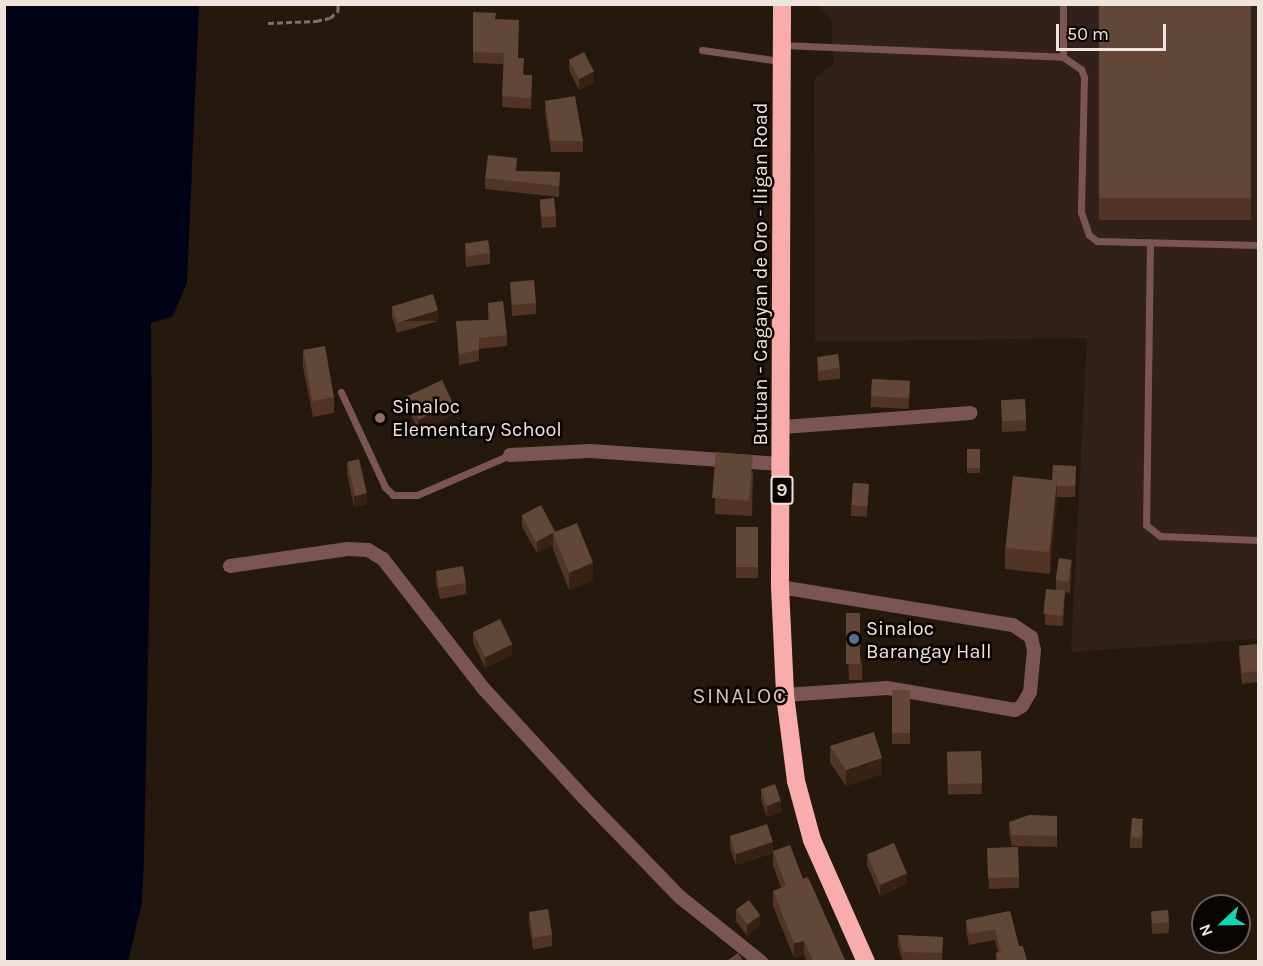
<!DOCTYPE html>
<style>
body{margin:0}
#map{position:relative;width:1263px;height:966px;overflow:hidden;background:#25180d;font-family:Karla,sans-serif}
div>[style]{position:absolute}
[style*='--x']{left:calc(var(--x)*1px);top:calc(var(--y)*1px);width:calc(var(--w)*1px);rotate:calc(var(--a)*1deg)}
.industrial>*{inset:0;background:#32211a}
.water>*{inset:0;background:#000315}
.path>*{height:3px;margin-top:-1.5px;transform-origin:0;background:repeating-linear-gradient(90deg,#7e7269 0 6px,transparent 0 9px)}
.lane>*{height:7px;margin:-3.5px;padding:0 3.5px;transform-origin:3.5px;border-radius:3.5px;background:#7a5554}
.street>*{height:14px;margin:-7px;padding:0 7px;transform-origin:7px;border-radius:7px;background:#7a5554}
.highway>*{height:18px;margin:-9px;padding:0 9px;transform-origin:9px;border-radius:9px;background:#f8acab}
.wall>*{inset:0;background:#513425;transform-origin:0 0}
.shaded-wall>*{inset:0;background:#382113;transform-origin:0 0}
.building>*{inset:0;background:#624739;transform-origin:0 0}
.dots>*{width:16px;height:16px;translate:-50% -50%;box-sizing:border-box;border:3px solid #0a0502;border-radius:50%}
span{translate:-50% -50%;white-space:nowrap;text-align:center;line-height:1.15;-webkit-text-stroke:5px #0a0502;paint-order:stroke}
.shield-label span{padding:2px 4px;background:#0a0502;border:2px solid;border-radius:4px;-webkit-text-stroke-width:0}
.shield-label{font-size:18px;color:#eee4dd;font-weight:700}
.street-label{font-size:20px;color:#eee4dd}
.poi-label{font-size:20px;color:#eee4dd}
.left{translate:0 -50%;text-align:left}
.quarter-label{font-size:22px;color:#d2c0b1;letter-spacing:1.5px}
.frame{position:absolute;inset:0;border:6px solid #eee4dd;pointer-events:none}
.north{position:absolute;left:1191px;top:894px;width:60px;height:60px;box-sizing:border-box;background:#0a0502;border:2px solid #655e5a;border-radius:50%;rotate:248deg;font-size:16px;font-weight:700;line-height:24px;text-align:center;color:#eee4dd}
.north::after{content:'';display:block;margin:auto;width:21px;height:27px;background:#11d5b4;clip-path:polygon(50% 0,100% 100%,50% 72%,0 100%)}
.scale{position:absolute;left:1056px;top:24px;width:110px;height:27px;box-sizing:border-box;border:3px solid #eee4dd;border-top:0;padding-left:8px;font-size:18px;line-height:21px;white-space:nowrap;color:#eee4dd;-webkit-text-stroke:4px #0a0502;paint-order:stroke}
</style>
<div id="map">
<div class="industrial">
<div style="clip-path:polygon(816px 5px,1258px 5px,1258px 639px,1071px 652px,1087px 338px,815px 342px,814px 79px,834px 64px,831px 19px)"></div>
</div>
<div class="water">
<div style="clip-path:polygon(5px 4px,199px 5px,187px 282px,173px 316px,151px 323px,152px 460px,144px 856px,142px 903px,128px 961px,5px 961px)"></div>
</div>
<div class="path">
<div style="--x:268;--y:23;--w:48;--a:-2.4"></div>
<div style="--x:316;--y:21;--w:14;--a:-12"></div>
<div style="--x:330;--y:18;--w:11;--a:-41"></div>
<div style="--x:338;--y:11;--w:7;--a:-90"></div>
</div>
<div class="lane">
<div style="--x:782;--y:45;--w:281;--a:2.4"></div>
<div style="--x:1063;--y:57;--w:53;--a:-90"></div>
<div style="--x:702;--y:50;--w:79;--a:8"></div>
<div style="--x:1063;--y:57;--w:22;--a:34"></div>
<div style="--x:1081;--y:69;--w:9;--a:69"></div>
<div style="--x:1084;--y:77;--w:135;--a:91.3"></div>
<div style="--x:1081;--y:212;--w:24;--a:71"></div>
<div style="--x:1089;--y:235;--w:10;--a:37"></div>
<div style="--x:1097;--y:241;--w:161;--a:1.4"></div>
<div style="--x:1150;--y:242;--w:283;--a:90.8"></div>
<div style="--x:1146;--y:525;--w:18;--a:38"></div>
<div style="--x:1160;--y:536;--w:98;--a:2.3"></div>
<div style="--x:341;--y:392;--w:105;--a:65.1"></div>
<div style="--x:385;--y:487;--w:11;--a:45"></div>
<div style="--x:393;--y:495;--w:24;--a:0"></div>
<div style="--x:417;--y:495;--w:101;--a:-23.3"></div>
</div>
<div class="street">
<div style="--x:783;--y:427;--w:188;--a:-4.3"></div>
<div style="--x:510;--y:455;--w:80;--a:-2.9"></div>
<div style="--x:590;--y:451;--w:192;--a:3.9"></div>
<div style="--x:230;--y:566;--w:119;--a:-8.2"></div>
<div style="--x:348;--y:549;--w:20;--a:3"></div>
<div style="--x:368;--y:550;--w:17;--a:31"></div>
<div style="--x:383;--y:559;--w:163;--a:52.2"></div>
<div style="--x:483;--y:688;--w:149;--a:47.4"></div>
<div style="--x:584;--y:798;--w:138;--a:45.9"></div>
<div style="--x:680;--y:897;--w:104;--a:38.7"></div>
<div style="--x:780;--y:587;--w:236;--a:9.3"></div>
<div style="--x:1013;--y:625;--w:22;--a:34"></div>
<div style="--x:1031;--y:637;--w:13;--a:77"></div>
<div style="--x:1034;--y:650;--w:42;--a:95.4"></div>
<div style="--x:1030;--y:692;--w:16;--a:120"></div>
<div style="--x:1022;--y:706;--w:8;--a:150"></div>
<div style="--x:1015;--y:710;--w:130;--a:-170.2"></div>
<div style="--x:887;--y:688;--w:102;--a:176.1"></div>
</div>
<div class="highway">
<div style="--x:782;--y:4;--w:583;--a:90.2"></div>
<div style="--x:780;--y:587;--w:108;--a:87.3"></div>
<div style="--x:785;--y:695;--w:87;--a:82.7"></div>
<div style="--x:796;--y:781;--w:61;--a:74.8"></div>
<div style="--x:812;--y:840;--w:133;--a:66.1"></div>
</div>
<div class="wall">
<div style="left:1099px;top:4px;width:152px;height:216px"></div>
<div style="clip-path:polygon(473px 12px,495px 19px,518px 58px,524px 75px,532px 75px,531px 109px,502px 107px,504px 64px,473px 63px)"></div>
<div style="clip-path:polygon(569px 59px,594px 83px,579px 90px,569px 70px)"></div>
<div style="clip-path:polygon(545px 101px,583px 141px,583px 152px,551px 152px,545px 112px)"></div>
<div style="clip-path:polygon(517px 171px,560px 172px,559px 197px,485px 189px,485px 178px)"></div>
<div style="clip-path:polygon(540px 199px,556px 216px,556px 227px,542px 228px,540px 210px)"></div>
<div style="clip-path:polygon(465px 243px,490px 253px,490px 264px,466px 267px,465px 254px)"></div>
<div style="clip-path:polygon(510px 282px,536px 303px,536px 314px,512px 316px)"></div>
<div style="clip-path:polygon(488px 303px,507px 335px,507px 346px,479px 349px,479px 361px,459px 365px,456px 321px,488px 320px)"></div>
<div style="clip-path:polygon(392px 306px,438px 321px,397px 333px,392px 317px)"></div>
<div style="clip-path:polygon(303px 350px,334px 397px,334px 413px,313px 417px,303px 367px)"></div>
<div style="clip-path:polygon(817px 357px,840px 368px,840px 379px,818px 381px)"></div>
<div style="left:872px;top:379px;width:38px;height:28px;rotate:3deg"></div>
<div style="clip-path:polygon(407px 395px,453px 415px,418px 431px,407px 406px)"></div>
<div style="clip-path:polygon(1001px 400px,1026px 420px,1026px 431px,1002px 432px)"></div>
<div style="left:967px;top:449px;width:13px;height:24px"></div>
<div style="clip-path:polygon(347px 462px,367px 504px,354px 507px,347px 473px)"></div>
<div style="clip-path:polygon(1076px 466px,1075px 497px,1057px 497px,1050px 574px,1005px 569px,1005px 548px,1052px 480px)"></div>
<div style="clip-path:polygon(753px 471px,752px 516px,715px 514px,715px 498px)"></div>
<div style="left:853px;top:483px;width:16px;height:33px;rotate:4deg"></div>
<div style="clip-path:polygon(522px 516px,555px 532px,593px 580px,569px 590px,553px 549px,553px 544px,537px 553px,522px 527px)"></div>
<div style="left:736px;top:527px;width:22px;height:51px"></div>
<div style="clip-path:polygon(436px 571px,466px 583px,466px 594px,440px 599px,436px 582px)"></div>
<div style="clip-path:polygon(1072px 571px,1070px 593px,1065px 592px,1063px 626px,1045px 625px,1045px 614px,1056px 590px,1056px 580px)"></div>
<div style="clip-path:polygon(846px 613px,862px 664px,862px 680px,849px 680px)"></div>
<div style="clip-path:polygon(473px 632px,512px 655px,485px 668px,473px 643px)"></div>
<div style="clip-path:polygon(1258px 644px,1258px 682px,1242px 684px,1239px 657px,1239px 646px)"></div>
<div style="left:892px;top:690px;width:18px;height:54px"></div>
<div style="clip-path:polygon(830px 746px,882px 774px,846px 786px,830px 762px)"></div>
<div style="left:981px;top:751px;width:43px;height:34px;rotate:89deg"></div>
<div style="clip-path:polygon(761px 789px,781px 812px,767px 817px,761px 800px)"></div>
<div style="clip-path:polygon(1057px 816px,1057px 847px,1012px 846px,1009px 833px,1009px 822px)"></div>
<div style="clip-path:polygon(1143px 830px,1142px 848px,1130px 848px,1130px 837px)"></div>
<div style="clip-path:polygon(730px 837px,773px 853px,736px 865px,730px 848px)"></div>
<div style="clip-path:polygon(987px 848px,1019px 877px,1019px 888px,989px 889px)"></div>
<div style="clip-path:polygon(773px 851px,803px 879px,846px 962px,807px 962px,804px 955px,794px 958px,773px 906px,773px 891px,781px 888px,773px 866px)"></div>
<div style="clip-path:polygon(867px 854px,907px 884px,880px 896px,867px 865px)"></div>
<div style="clip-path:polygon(736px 910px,760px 926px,747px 936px,736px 921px)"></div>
<div style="clip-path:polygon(1010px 911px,1019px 946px,1027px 962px,996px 962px,996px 953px,998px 952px,995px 940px,969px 945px,966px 931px,966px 920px)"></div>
<div style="clip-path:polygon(529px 912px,552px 935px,552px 946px,533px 950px,529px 923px)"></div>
<div style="clip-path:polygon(1151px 912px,1169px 922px,1169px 933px,1152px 934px)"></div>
<div style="clip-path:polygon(898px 935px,943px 937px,942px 962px,903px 962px,898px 946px)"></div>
</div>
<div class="shaded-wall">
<div style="clip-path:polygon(594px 72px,594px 83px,579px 90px,579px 79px)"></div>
<div style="left:438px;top:310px;width:11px;height:43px;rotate:90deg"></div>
<div style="clip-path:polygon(453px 404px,453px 415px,418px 431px,418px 420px)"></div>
<div style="clip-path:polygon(1057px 481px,1057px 502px,1050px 574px,1050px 553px)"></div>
<div style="clip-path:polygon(367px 493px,367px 504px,354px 507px,354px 496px)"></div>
<div style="clip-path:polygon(553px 533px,553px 544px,537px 553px,537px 542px)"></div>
<div style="clip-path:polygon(1072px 560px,1072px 571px,1070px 593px,1070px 582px)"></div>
<div style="clip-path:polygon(593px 563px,593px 580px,569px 590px,569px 573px)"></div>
<div style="clip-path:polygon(512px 644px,512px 655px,485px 668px,485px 657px)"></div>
<div style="clip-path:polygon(882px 758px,882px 774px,846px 786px,846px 770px)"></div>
<div style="clip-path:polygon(781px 801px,781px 812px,767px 817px,767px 806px)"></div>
<div style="clip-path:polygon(773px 842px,773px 853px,736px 865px,736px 854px)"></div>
<div style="clip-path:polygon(907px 873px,907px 884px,880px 896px,880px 885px)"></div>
<div style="clip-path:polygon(760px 915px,760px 926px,747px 936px,747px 925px)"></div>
<div style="clip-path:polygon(804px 941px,804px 955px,794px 958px,794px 943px)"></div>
</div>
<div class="building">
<div style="left:1099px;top:4px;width:152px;height:194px"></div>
<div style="clip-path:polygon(473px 12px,496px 13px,495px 19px,519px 20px,518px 58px,524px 58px,523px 75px,532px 75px,531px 98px,502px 96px,504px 53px,473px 52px)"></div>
<div style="left:584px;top:52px;width:22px;height:17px;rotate:63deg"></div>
<div style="clip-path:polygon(575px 96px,583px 141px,551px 141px,545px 101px)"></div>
<div style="clip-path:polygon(488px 155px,517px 158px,516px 171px,560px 172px,559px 186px,485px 178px)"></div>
<div style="left:554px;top:198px;width:18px;height:14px;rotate:84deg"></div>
<div style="left:488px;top:240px;width:13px;height:23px;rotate:81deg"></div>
<div style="left:534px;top:280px;width:23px;height:24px;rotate:85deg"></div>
<div style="left:433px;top:294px;width:17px;height:43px;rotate:73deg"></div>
<div style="clip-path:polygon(503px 301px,507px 335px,479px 338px,479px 350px,459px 354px,456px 321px,490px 320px,488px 303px)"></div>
<div style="left:325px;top:346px;width:52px;height:22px;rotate:80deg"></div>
<div style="left:838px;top:354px;width:14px;height:21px;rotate:82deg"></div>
<div style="left:872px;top:379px;width:38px;height:17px;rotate:3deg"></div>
<div style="left:442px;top:380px;width:26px;height:38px;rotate:65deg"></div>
<div style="left:1025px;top:399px;width:21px;height:24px;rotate:87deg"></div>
<div style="left:967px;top:449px;width:13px;height:19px"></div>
<div style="left:716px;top:452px;width:37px;height:46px;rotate:5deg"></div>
<div style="left:359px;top:459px;width:35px;height:12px;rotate:77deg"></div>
<div style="clip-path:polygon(1053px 465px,1076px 466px,1075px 486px,1057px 486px,1057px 481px,1052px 480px)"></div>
<div style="left:1013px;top:476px;width:44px;height:72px;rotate:6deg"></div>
<div style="left:853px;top:483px;width:16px;height:22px;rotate:4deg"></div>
<div style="left:541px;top:505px;width:30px;height:22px;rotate:62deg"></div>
<div style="left:577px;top:523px;width:43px;height:26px;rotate:68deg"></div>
<div style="left:736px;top:527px;width:22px;height:40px"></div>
<div style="left:1059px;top:558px;width:13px;height:22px;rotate:9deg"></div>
<div style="left:463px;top:566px;width:17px;height:27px;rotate:80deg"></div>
<div style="left:1046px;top:589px;width:19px;height:25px;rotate:6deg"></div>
<div style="left:846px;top:613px;width:14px;height:51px"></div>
<div style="left:500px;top:619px;width:28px;height:30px;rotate:64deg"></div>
<div style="clip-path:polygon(1258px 644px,1258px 671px,1242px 673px,1239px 646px)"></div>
<div style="left:892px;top:690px;width:18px;height:43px"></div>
<div style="clip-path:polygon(874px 732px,882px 758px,846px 770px,830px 746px)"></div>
<div style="left:981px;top:751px;width:32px;height:34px;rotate:88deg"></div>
<div style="left:775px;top:784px;width:18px;height:15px;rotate:71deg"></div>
<div style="clip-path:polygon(1029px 815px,1057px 816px,1057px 836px,1012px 835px,1009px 822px)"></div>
<div style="left:1132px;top:818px;width:11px;height:19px;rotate:5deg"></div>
<div style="left:767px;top:824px;width:19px;height:39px;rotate:72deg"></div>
<div style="left:894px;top:843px;width:33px;height:29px;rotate:67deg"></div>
<div style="clip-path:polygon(790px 845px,803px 879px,808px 877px,846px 962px,814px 962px,804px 941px,794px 943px,773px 891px,786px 886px,773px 851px)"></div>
<div style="left:1018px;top:847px;width:30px;height:31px;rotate:88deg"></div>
<div style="left:749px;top:900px;width:19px;height:16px;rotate:54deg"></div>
<div style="left:548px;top:909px;width:26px;height:19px;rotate:81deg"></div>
<div style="left:1168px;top:910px;width:12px;height:17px;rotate:85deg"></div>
<div style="clip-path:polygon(1010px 911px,1019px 946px,1023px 946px,1027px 961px,999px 962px,996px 953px,1001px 952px,995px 929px,969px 934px,966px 920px)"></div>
<div style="clip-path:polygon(898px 935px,943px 937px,942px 953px,903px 952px)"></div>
<div style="clip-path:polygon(738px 953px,744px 962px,725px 962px)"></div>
</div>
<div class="dots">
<div style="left:380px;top:418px;background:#8d6e63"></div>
<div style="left:854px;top:639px;background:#5c6f8a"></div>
</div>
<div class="shield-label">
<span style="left:782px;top:490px">9</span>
</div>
<div class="street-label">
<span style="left:760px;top:274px;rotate:-90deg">Butuan - Cagayan de Oro - Iligan Road</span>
</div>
<div class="poi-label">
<span class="left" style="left:392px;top:418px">Sinaloc<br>Elementary School</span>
<span class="left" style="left:866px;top:640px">Sinaloc<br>Barangay Hall</span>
</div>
<div class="quarter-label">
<span style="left:740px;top:697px">SINALOC</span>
</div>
<div class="frame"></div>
<div class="north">N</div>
<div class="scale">50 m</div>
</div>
